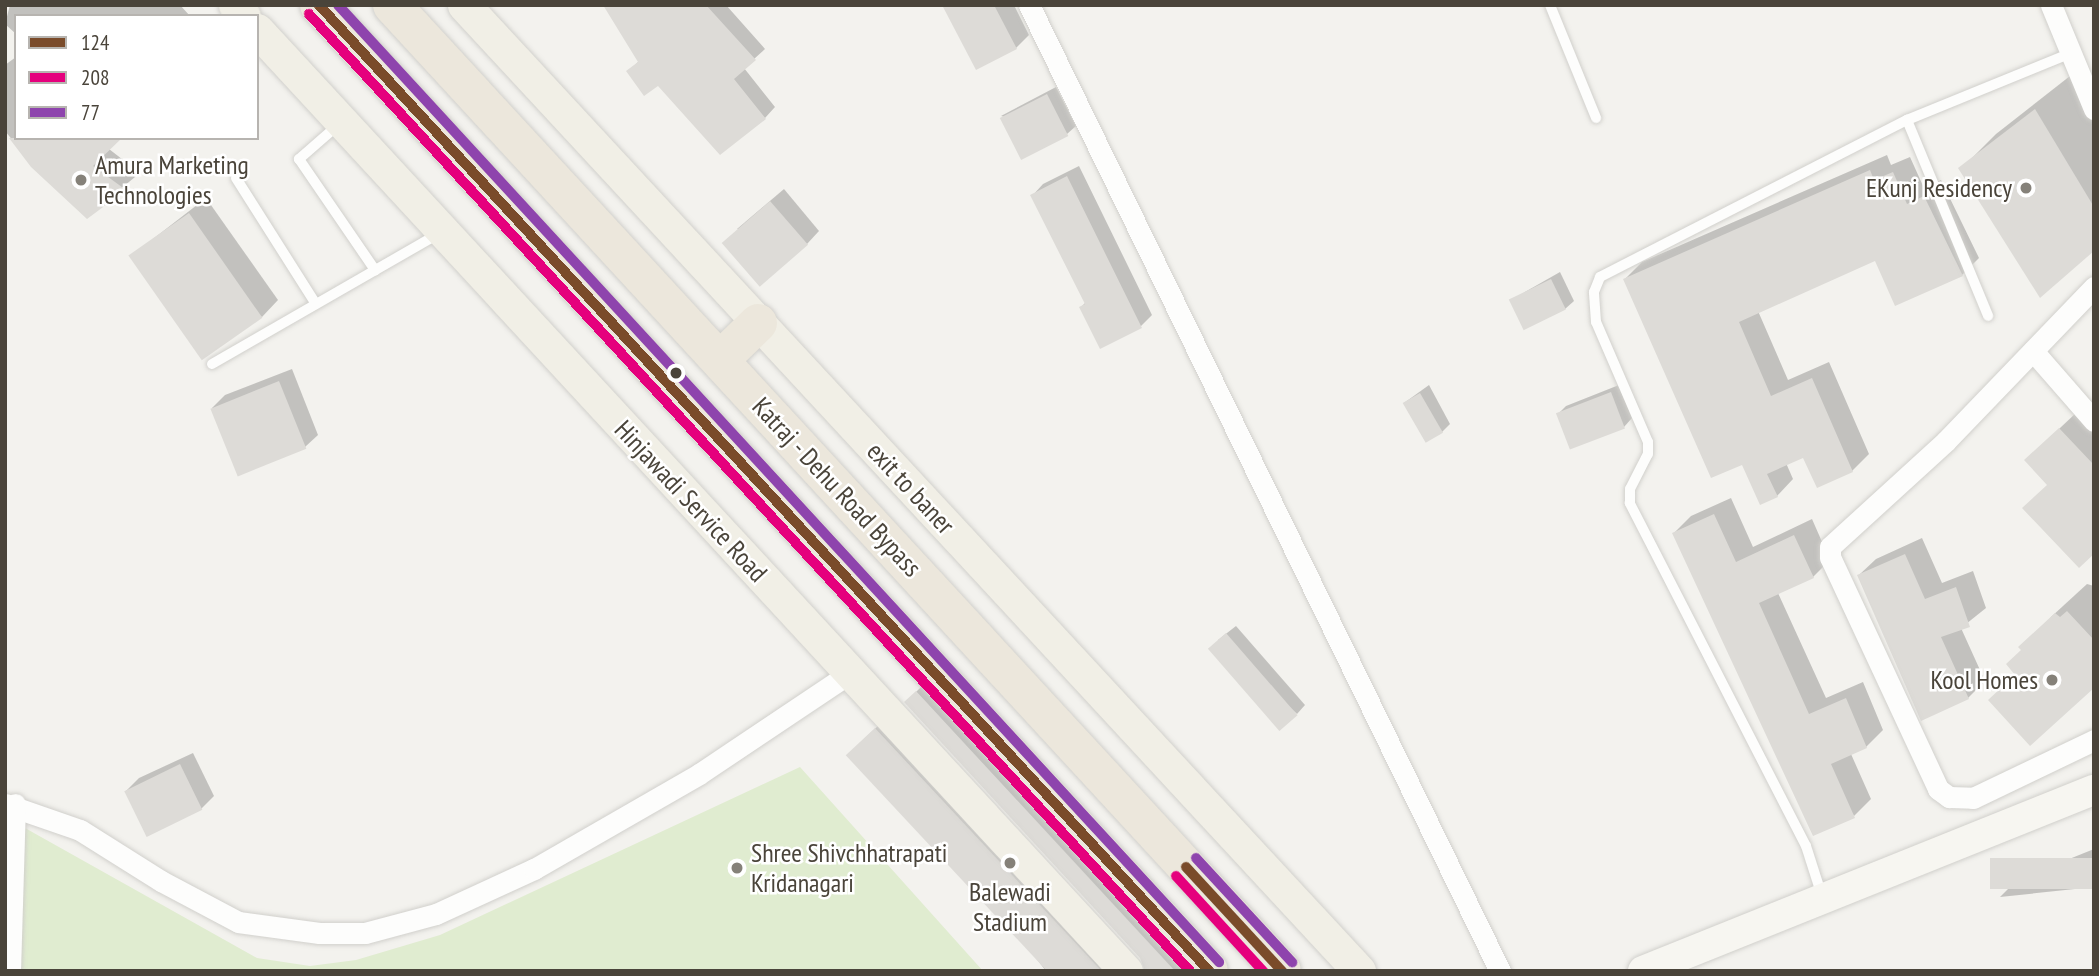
<!DOCTYPE html>
<style>
body{margin:0}
#map{position:relative;width:2099px;height:976px;overflow:hidden;background:#f3f2ee;font-family:"PT Sans Narrow",sans-serif}
div>[style]{position:absolute}
[style*='--x']{left:calc(var(--x)*1px);top:calc(var(--y)*1px);width:calc(var(--w)*1px);rotate:calc(var(--a)*1deg)}
.green>*{inset:0;background:#e0ecd0}
.shadow>*{inset:0;background:#0003}
.building>*{inset:0;background:#dddbd7;transform-origin:0 0}
.roads{filter:drop-shadow(0 0 2px #d1d0cc) drop-shadow(0 0 2px #d1d0cc)}
.lane>*{height:10px;margin:-5px;padding:0 5px;transform-origin:5px;border-radius:5px;background:#fdfdfc}
.street>*{height:21px;margin:-10.5px;padding:0 10.5px;transform-origin:10.5px;border-radius:10.5px;background:#fdfdfc}
.secondary>*{height:30px;margin:-15px;padding:0 15px;transform-origin:15px;border-radius:15px;background:#f7f6f1}
.primary>*{height:33px;margin:-16.5px;padding:0 16.5px;transform-origin:16.5px;border-radius:16.5px;background:#f1efe6}
.highway>*{height:38px;margin:-19px;padding:0 19px;transform-origin:19px;border-radius:19px;background:#ece7dc}
.bus-1>*{height:10px;margin:-5px;padding:0 5px;transform-origin:5px;border-radius:5px;background:#7a4b2a}
.bus-2>*{height:10px;margin:-5px;padding:0 5px;transform-origin:5px;border-radius:5px;background:#e5007d}
.bus-3>*{height:10px;margin:-5px;padding:0 5px;transform-origin:5px;border-radius:5px;background:#8e44ad}
.dots>*{width:19px;height:19px;translate:-50% -50%;box-sizing:border-box;border:4px solid #fff;border-radius:50%}
span{translate:-50% -50%;white-space:nowrap;text-align:center;line-height:1.15;-webkit-text-stroke:5px #fff;paint-order:stroke}
.poi-label{font-size:26px;color:#4a443a}
.left{translate:0 -50%;text-align:left}
.right{translate:-100% -50%;text-align:right}
.street-label{font-size:26px;color:#4a443a}
.frame{position:absolute;inset:0;border:7px solid #4a443a;pointer-events:none}
.legend{position:absolute;left:14px;top:14px;width:245px;height:126px;box-sizing:border-box;background:#fff;border:2px solid #b7b4b0;margin:0;padding:9px 12px;list-style:none;font-size:21px;color:#4a443a}
.legend li{display:flex;align-items:center;gap:14px;height:35px}
.legend b{width:35px;border:2px solid #b7b4b0}
</style>
<div id="map">
<div class="green">
<div style="clip-path:polygon(800px 767px,983px 971px,11px 971px,13px 828px,25px 828px,257px 958px,310px 966px,356px 960px,440px 935px)"></div>
</div>
<div class="shadow">
<div style="clip-path:polygon(10px 5px,180px 5px,190px 16px,16px 16px,16px 34px,5px 24px)"></div>
<div style="clip-path:polygon(606px 5px,726px 5px,765px 49px,744px 68px,775px 107px,765px 118px,628px 72px,640px 60px)"></div>
<div style="clip-path:polygon(944px 5px,1014px 5px,1029px 35px,1016px 48px)"></div>
<div style="clip-path:polygon(16px 57px,16px 138px,109px 149px,140px 173px,87px 216px,33px 165px,5px 131px,5px 65px)"></div>
<div style="clip-path:polygon(2070px 76px,2094px 115px,2094px 249px,1961px 169px,1996px 134px)"></div>
<div style="clip-path:polygon(1056px 87px,1076px 126px,1067px 134px,1001px 116px)"></div>
<div style="clip-path:polygon(1887px 155px,1891px 165px,1910px 157px,1924px 188px,1941px 180px,1979px 258px,1962px 275px,1876px 259px,1758px 311px,1788px 380px,1829px 362px,1869px 454px,1852px 471px,1804px 455px,1786px 463px,1793px 479px,1777px 496px,1743px 463px,1625px 279px,1642px 262px)"></div>
<div style="clip-path:polygon(1079px 166px,1152px 315px,1140px 327px,1081px 307px,1086px 302px,1032px 196px,1043px 184px)"></div>
<div style="clip-path:polygon(784px 189px,819px 231px,807px 244px,737px 229px)"></div>
<div style="clip-path:polygon(206px 198px,278px 300px,262px 317px,131px 256px)"></div>
<div style="clip-path:polygon(1560px 272px,1574px 301px,1565px 309px,1511px 300px)"></div>
<div style="clip-path:polygon(292px 369px,318px 435px,305px 447px,212px 408px,225px 395px)"></div>
<div style="clip-path:polygon(1429px 385px,1450px 424px,1442px 432px,1404px 403px)"></div>
<div style="clip-path:polygon(1619px 385px,1632px 418px,1624px 427px,1558px 414px,1566px 406px)"></div>
<div style="clip-path:polygon(2077px 412px,2094px 430px,2094px 552px,2049px 484px,2043px 444px)"></div>
<div style="clip-path:polygon(1731px 498px,1753px 547px,1812px 519px,1830px 560px,1813px 577px,1778px 593px,1826px 698px,1863px 682px,1883px 730px,1866px 747px,1851px 754px,1871px 799px,1854px 816px,1674px 533px,1691px 516px)"></div>
<div style="clip-path:polygon(1922px 538px,1942px 583px,1973px 571px,1986px 608px,1961px 628px,1985px 681px,1968px 698px,1859px 575px,1876px 559px)"></div>
<div style="clip-path:polygon(2087px 584px,2094px 586px,2094px 686px,2017px 674px,2051px 617px)"></div>
<div style="clip-path:polygon(1236px 626px,1305px 705px,1297px 714px,1218px 640px)"></div>
<div style="clip-path:polygon(923px 685px,1207px 971px,1146px 971px,1142px 957px,906px 702px)"></div>
<div style="clip-path:polygon(893px 712px,1138px 971px,1046px 971px,864px 739px)"></div>
<div style="clip-path:polygon(193px 753px,214px 796px,201px 809px,126px 791px,139px 778px)"></div>
<div style="clip-path:polygon(2094px 849px,2094px 887px,2000px 897px,2017px 880px)"></div>
</div>
<div class="building">
<div style="clip-path:polygon(603px 5px,706px 5px,756px 60px,734px 79px,766px 119px,720px 155px,658px 86px,644px 96px,626px 71px,638px 62px)"></div>
<div style="clip-path:polygon(942px 5px,994px 5px,1017px 49px,976px 70px)"></div>
<div style="left:1047px;top:94px;width:47px;height:53px;rotate:63deg"></div>
<div style="clip-path:polygon(2035px 109px,2094px 207px,2094px 251px,2040px 298px,1958px 168px)"></div>
<div style="clip-path:polygon(9px 138px,122px 138px,93px 166px,126px 190px,87px 219px,31px 167px)"></div>
<div style="clip-path:polygon(1870px 170px,1874px 180px,1893px 172px,1907px 204px,1924px 196px,1963px 276px,1895px 306px,1875px 261px,1739px 322px,1771px 396px,1812px 378px,1853px 472px,1817px 488px,1803px 458px,1767px 474px,1778px 497px,1760px 505px,1742px 465px,1711px 478px,1623px 279px)"></div>
<div style="clip-path:polygon(1067px 176px,1142px 328px,1100px 349px,1079px 307px,1085px 304px,1030px 195px)"></div>
<div style="left:770px;top:201px;width:58px;height:64px;rotate:49deg"></div>
<div style="left:189px;top:213px;width:128px;height:74px;rotate:55deg"></div>
<div style="left:1551px;top:279px;width:34px;height:47px;rotate:64deg"></div>
<div style="left:279px;top:381px;width:73px;height:74px;rotate:68deg"></div>
<div style="left:1611px;top:392px;width:39px;height:59px;rotate:69deg"></div>
<div style="left:1420px;top:393px;width:46px;height:20px;rotate:60deg"></div>
<div style="clip-path:polygon(2059px 428px,2094px 465px,2094px 554px,2079px 568px,2022px 508px,2047px 485px,2024px 460px)"></div>
<div style="clip-path:polygon(1714px 514px,1736px 562px,1794px 535px,1814px 578px,1759px 603px,1809px 714px,1846px 698px,1867px 748px,1831px 764px,1855px 818px,1813px 836px,1672px 533px)"></div>
<div style="clip-path:polygon(1905px 554px,1925px 599px,1956px 587px,1970px 627px,1941px 637px,1969px 699px,1921px 721px,1857px 575px)"></div>
<div style="clip-path:polygon(2067px 611px,2094px 640px,2094px 688px,2030px 746px,1988px 700px,2015px 675px,2006px 664px,2021px 650px,2018px 647px,2055px 613px,2060px 617px)"></div>
<div style="left:1226px;top:633px;width:109px;height:24px;rotate:49deg"></div>
<div style="clip-path:polygon(916px 691px,1175px 971px,1145px 971px,1140px 958px,904px 702px)"></div>
<div style="left:875px;top:728px;width:331px;height:40px;rotate:47deg"></div>
<div style="left:180px;top:764px;width:51px;height:62px;rotate:64deg"></div>
<div style="left:2094px;top:858px;width:31px;height:104px;rotate:90deg"></div>
</div>
<div class="roads">
<div class="lane">
<div style="--x:1550;--y:5;--w:122;--a:67.8"></div>
<div style="--x:1907;--y:120;--w:212;--a:67.5"></div>
<div style="--x:338;--y:125;--w:52;--a:138.9"></div>
<div style="--x:299;--y:159;--w:135;--a:55.6"></div>
<div style="--x:236;--y:178;--w:149;--a:57.6"></div>
<div style="--x:212;--y:364;--w:263;--a:-29.9"></div>
<div style="--x:1822;--y:896;--w:52;--a:-107.7"></div>
<div style="--x:1806;--y:846;--w:386;--a:-117.2"></div>
<div style="--x:1630;--y:503;--w:14;--a:-90"></div>
<div style="--x:1630;--y:489;--w:39;--a:-63"></div>
<div style="--x:1648;--y:454;--w:12;--a:-90"></div>
<div style="--x:1648;--y:442;--w:131;--a:-113.4"></div>
<div style="--x:1596;--y:322;--w:30;--a:-94"></div>
<div style="--x:1594;--y:292;--w:16;--a:-68"></div>
<div style="--x:1600;--y:277;--w:345;--a:-27.1"></div>
<div style="--x:1907;--y:120;--w:175;--a:-22.2"></div>
</div>
<div class="street">
<div style="--x:1029;--y:5;--w:1075;--a:64.01"></div>
<div style="--x:2051;--y:5;--w:113;--a:67.5"></div>
<div style="--x:2094;--y:287;--w:214;--a:133.9"></div>
<div style="--x:1946;--y:441;--w:157;--a:137.6"></div>
<div style="--x:1830;--y:547;--w:10;--a:90"></div>
<div style="--x:1830;--y:557;--w:256;--a:65"></div>
<div style="--x:1938;--y:789;--w:14;--a:36"></div>
<div style="--x:1949;--y:797;--w:24;--a:2"></div>
<div style="--x:1973;--y:798;--w:134;--a:-25.6"></div>
<div style="--x:2033;--y:351;--w:93;--a:48.9"></div>
<div style="--x:5;--y:804;--w:79;--a:19.1"></div>
<div style="--x:80;--y:830;--w:96;--a:32.2"></div>
<div style="--x:161;--y:881;--w:87;--a:28"></div>
<div style="--x:238;--y:922;--w:82;--a:7.7"></div>
<div style="--x:319;--y:933;--w:46;--a:0"></div>
<div style="--x:365;--y:933;--w:73;--a:-15"></div>
<div style="--x:436;--y:914;--w:108;--a:-24.7"></div>
<div style="--x:534;--y:869;--w:190;--a:-29.9"></div>
<div style="--x:699;--y:774;--w:182;--a:-33.8"></div>
<div style="--x:10;--y:971;--w:167;--a:-88.3"></div>
</div>
<div class="secondary">
<div style="--x:1643;--y:971;--w:486;--a:-21.9"></div>
</div>
<div class="primary">
<div style="--x:235;--y:5;--w:14;--a:51"></div>
<div style="--x:464;--y:5;--w:1317;--a:47.18"></div>
<div style="--x:257;--y:30;--w:1281;--a:47.28"></div>
</div>
<div class="highway">
<div style="--x:319;--y:5;--w:1313;--a:47.34"></div>
<div style="--x:392;--y:5;--w:1313;--a:47.34"></div>
<div style="--x:720;--y:360;--w:53;--a:-44.2"></div>
</div>
</div>
<div class="bus-1">
<div style="--x:319;--y:5;--w:1313;--a:47.34"></div>
<div style="--x:1186;--y:867;--w:142;--a:47.3"></div>
</div>
<div class="bus-2">
<div style="--x:309;--y:14;--w:1301;--a:47.37"></div>
<div style="--x:1176;--y:876;--w:129;--a:47.5"></div>
</div>
<div class="bus-3">
<div style="--x:338;--y:5;--w:1301;--a:47.37"></div>
<div style="--x:1196;--y:858;--w:142;--a:47.3"></div>
</div>
<div class="dots">
<div style="left:81px;top:180px;background:#858179"></div>
<div style="left:2026px;top:188px;background:#858179"></div>
<div style="left:676px;top:373px;background:#4a443a"></div>
<div style="left:2052px;top:680px;background:#858179"></div>
<div style="left:1010px;top:863px;background:#858179"></div>
<div style="left:737px;top:868px;background:#858179"></div>
</div>
<div class="poi-label">
<span class="left" style="left:95px;top:180px">Amura Marketing<br>Technologies</span>
<span class="right" style="left:2012px;top:188px">EKunj Residency</span>
<span class="right" style="left:2038px;top:680px">Kool Homes</span>
<span class="left" style="left:751px;top:868px">Shree Shivchhatrapati<br>Kridanagari</span>
<span style="left:1010px;top:907px">Balewadi<br>Stadium</span>
</div>
<div class="street-label">
<span style="left:837px;top:487px;rotate:47deg">Katraj - Dehu Road Bypass</span>
<span style="left:911px;top:488px;rotate:47deg">exit to baner</span>
<span style="left:691px;top:501px;rotate:47deg">Hinjawadi Service Road</span>
</div>
<div class="frame"></div>
<ul class="legend">
<li><b style="height:9px;background:#7a4b2a"></b>124</li>
<li><b style="height:9px;background:#e5007d"></b>208</li>
<li><b style="height:9px;background:#8e44ad"></b>77</li>
</ul>
</div>
